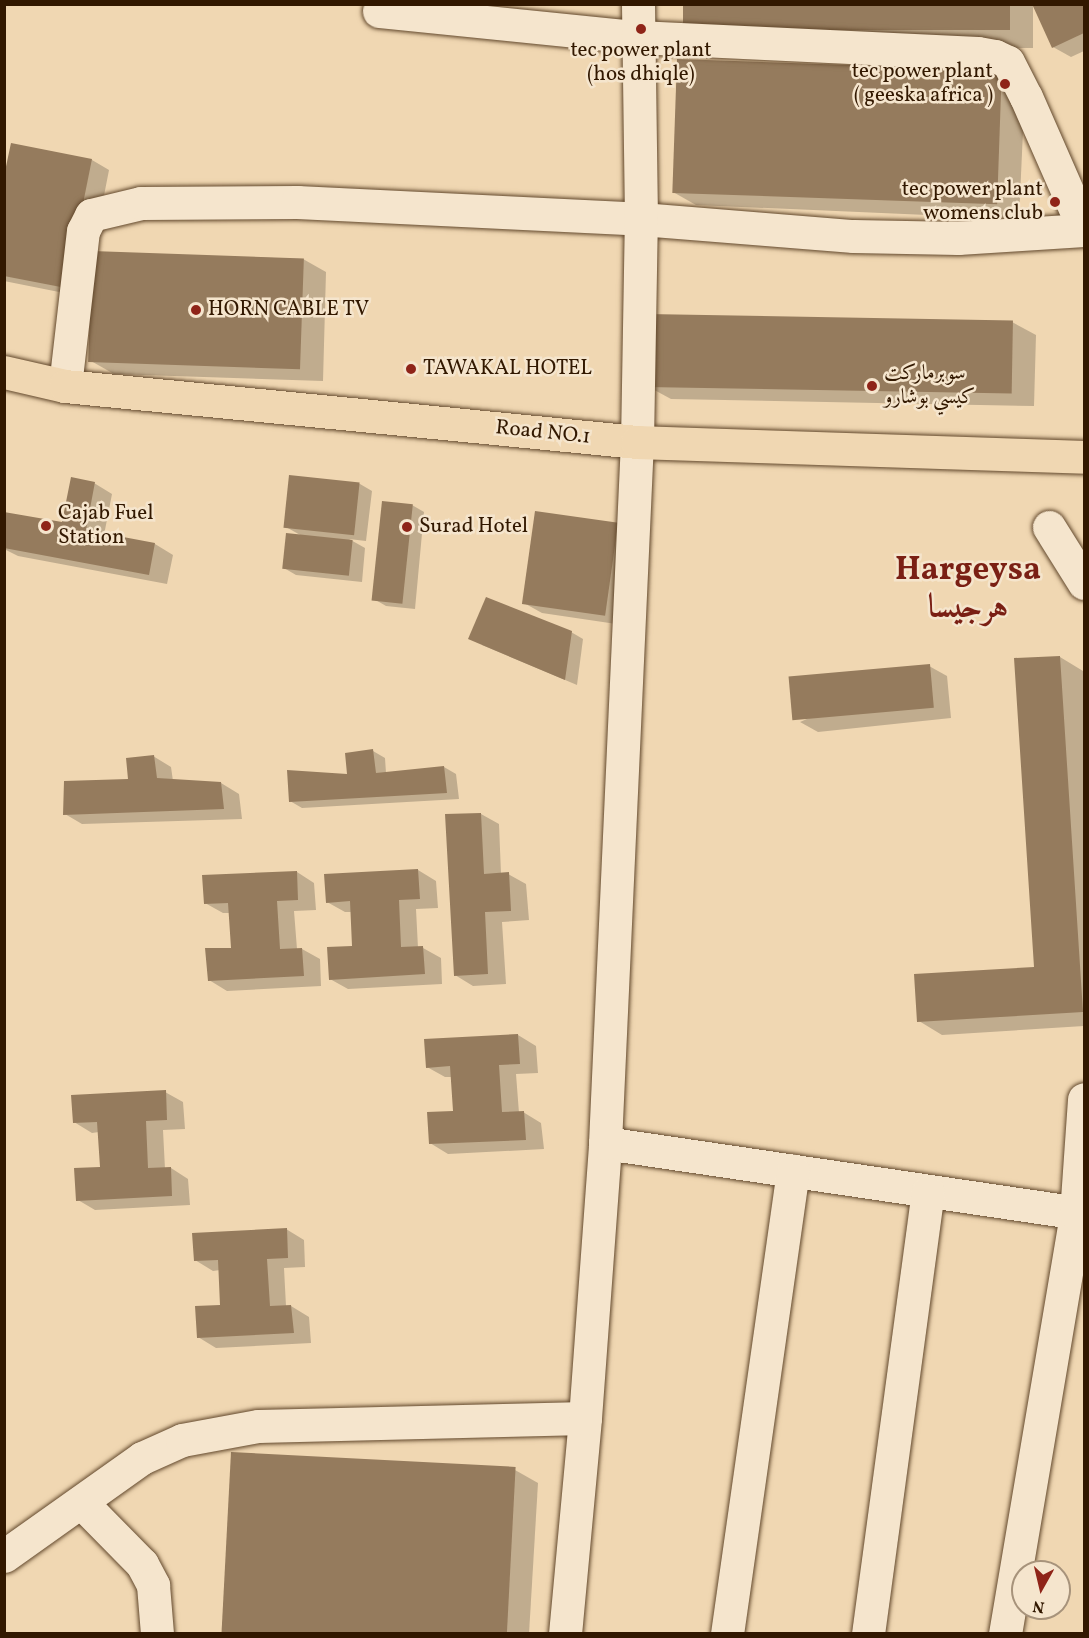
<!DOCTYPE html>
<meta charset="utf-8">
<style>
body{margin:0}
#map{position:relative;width:1089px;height:1638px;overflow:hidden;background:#f0d7b2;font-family:Vollkorn,Amiri,serif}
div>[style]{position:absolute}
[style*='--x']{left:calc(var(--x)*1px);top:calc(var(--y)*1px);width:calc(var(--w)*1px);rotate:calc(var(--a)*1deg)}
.shadow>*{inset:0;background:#0003;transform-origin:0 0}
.building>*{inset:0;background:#957b5d;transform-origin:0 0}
.roads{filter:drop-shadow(0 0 2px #62482c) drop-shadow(0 0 2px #62482c)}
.minor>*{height:33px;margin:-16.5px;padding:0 16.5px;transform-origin:16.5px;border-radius:16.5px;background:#f5e5cd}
.highway>*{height:33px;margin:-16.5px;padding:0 16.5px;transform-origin:16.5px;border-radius:16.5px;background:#f0d7b2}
.dots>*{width:16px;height:16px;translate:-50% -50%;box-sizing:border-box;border:3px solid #f5e5cd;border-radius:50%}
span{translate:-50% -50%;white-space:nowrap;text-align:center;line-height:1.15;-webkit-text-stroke:5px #f5e5cd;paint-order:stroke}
.poi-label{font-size:21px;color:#321800}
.right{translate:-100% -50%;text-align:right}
.left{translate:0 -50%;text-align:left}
.street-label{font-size:21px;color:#321800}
.town-label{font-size:33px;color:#7a1f14;font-weight:700}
.frame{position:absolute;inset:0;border:6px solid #321800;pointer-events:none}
.north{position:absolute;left:1011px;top:1560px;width:60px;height:60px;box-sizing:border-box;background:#f5e5cd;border:2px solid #a7937b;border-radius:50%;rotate:188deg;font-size:16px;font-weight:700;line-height:24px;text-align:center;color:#321800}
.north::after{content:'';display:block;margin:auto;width:21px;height:27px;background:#8f2418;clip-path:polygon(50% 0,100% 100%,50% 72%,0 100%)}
</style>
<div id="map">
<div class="shadow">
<div style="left:685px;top:4px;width:348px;height:44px"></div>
<div style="clip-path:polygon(1033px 4px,1084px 4px,1084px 51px,1071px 57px,1053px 47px)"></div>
<div style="clip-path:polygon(1002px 74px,1025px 87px,1019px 219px,696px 205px,673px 192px)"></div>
<div style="clip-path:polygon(92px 160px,109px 170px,93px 252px,303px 259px,326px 272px,323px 381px,114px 374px,91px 361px,94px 257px,84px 297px,4px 281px,4px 184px)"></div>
<div style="clip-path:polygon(1012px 322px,1036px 335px,1034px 406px,671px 399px,647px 386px)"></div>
<div style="clip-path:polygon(291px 477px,360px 484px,372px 491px,366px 541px,349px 539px,365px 548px,362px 582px,296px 575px,284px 568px,302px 536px,286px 527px)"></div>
<div style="clip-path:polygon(94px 483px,112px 494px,104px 535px,155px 544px,173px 555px,167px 584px,18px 556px,4px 549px,4px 521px,63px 524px)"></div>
<div style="clip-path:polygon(412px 505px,424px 512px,415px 609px,386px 606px,374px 599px)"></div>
<div style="clip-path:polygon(617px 524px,623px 625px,542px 613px,524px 603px)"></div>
<div style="clip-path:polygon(571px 632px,583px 639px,577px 685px,482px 645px)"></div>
<div style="clip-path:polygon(1060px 657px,1083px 671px,1084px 1026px,942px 1035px,919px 1021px,1036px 968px)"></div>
<div style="clip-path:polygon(929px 666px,947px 676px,951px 718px,818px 732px,800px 722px)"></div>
<div style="clip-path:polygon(373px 751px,385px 758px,386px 773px,444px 767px,456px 774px,459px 799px,302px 808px,290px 801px,349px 776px)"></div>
<div style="clip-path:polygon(153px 756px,171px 767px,173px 781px,221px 783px,239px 794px,242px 819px,82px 824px,65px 814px,130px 781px)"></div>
<div style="clip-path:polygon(481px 814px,499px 824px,501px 874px,508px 874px,526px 884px,529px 920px,502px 922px,506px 984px,473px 986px,455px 975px)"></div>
<div style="clip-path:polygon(418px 870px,436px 881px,438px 908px,416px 909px,418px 948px,423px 948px,441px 958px,442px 984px,348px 989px,330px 979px,354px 947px,352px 912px,345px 912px,327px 902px)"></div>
<div style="clip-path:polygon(297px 872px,314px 883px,316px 910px,294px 911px,297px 949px,302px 949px,320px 959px,321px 986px,227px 991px,209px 980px,232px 949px,230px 913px,223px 913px,205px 903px)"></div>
<div style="clip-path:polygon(518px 1035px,536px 1046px,538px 1073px,516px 1074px,519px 1113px,523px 1112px,541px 1123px,544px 1149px,448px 1154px,430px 1143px,454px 1112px,452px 1077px,445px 1077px,427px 1067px)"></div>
<div style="clip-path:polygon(165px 1092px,183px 1102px,185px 1129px,163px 1130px,165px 1169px,171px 1168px,188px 1179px,190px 1205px,95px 1210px,78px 1200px,101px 1168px,99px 1132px,92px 1133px,74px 1122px)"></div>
<div style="clip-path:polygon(286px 1229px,304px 1240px,305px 1267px,284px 1268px,286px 1306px,291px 1306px,309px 1317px,311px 1343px,216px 1348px,198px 1337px,222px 1306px,220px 1270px,213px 1271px,195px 1260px)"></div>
<div style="clip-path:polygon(515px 1470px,538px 1483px,529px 1634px,222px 1634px)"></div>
</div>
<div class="building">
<div style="left:683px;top:4px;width:327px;height:26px"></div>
<div style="clip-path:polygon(1032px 4px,1084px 4px,1084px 33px,1052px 48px)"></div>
<div style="left:677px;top:59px;width:325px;height:134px;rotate:2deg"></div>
<div style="clip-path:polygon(11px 143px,92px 159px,66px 288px,4px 276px,4px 176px)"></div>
<div style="left:92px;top:251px;width:212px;height:111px;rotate:2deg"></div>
<div style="left:647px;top:314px;width:366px;height:73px;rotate:1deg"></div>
<div style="left:289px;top:475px;width:71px;height:53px;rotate:6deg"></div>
<div style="clip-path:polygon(71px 477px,95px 482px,86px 530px,155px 543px,149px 575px,4px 548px,4px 512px,62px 522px)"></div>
<div style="left:382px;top:501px;width:31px;height:100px;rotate:6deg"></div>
<div style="left:535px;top:511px;width:84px;height:94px;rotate:8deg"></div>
<div style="left:286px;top:533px;width:67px;height:36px;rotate:6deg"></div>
<div style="clip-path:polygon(486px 597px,572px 631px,565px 680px,468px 639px)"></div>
<div style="clip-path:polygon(1060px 656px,1083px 1012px,917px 1022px,914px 974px,1034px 967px,1014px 658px)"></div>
<div style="left:930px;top:664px;width:44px;height:142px;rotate:85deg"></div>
<div style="clip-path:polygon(373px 749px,376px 773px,444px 766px,447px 793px,289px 802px,287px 770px,347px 774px,345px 753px)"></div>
<div style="clip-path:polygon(154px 755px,157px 778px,221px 782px,224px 809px,63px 815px,64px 781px,128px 779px,126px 758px)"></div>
<div style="clip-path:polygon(481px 813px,484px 874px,509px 872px,511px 911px,485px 912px,488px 974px,454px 976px,445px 814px)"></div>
<div style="clip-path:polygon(418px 869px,420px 899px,399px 900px,401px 947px,423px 946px,425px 974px,329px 980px,327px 947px,352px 946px,350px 901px,326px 903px,324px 874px)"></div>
<div style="clip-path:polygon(297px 871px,298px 900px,277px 901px,280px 949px,302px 948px,304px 976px,208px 981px,205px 948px,231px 948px,228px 903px,204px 904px,202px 875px)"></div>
<div style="clip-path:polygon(518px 1034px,520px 1064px,499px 1065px,502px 1112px,524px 1111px,526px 1140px,429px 1144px,427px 1112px,453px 1111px,450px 1066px,426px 1068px,424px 1039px)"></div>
<div style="clip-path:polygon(166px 1090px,167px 1120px,146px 1121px,148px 1168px,171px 1167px,172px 1196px,76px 1201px,74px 1168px,100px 1167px,97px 1122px,73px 1123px,71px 1095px)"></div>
<div style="clip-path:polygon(287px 1228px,288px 1258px,267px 1259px,270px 1306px,291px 1305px,294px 1333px,197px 1338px,195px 1306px,220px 1305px,218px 1260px,194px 1261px,192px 1233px)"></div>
<div style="left:231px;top:1452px;width:285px;height:182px;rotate:3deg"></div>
</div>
<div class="roads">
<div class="minor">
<div style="--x:379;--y:11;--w:259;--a:5.8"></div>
<div style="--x:637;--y:37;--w:341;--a:2.7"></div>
<div style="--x:978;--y:53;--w:17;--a:10"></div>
<div style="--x:995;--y:56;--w:14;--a:25"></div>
<div style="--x:1008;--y:62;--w:39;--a:63"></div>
<div style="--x:1026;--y:97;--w:144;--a:66.3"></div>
<div style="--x:65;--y:386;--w:156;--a:-83.4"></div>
<div style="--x:83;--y:231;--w:18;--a:-63"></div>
<div style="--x:91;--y:215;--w:51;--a:-13.5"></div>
<div style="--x:141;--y:203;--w:156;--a:-0.4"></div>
<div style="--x:297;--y:202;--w:344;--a:2.8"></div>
<div style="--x:641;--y:219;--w:213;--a:4.6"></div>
<div style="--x:853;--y:236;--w:105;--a:1.1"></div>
<div style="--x:958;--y:238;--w:126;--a:-3.6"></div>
<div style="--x:1049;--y:527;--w:66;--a:58"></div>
<div style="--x:605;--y:1143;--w:484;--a:8.4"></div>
<div style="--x:81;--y:1502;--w:87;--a:45.5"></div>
<div style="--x:142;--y:1564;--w:24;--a:62"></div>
<div style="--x:153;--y:1585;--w:49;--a:85.3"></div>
<div style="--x:4;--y:1556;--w:169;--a:-35.4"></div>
<div style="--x:142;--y:1458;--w:44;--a:-24.2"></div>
<div style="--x:182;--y:1440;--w:77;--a:-10.4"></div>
<div style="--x:258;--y:1426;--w:327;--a:-1.4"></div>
<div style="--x:565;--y:1634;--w:217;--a:-84.7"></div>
<div style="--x:585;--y:1418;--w:276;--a:-85.8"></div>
<div style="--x:605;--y:1143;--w:702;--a:-87.39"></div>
<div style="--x:637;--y:442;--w:223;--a:-89"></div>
<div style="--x:641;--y:219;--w:215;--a:-90.8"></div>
<div style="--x:727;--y:1634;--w:468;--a:-81.9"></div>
<div style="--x:868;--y:1634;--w:446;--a:-82.3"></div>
<div style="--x:1005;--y:1634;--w:426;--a:-80.4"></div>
<div style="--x:1076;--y:1214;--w:115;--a:-86"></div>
</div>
<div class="highway">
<div style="--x:4;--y:372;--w:63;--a:12.9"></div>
<div style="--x:65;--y:386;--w:575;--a:5.59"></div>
<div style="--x:637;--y:442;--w:447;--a:1.9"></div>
</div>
</div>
<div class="dots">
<div style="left:641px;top:29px;background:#8f2418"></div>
<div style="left:1005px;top:84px;background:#8f2418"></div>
<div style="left:1055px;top:202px;background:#8f2418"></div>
<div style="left:196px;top:310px;background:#8f2418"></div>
<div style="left:411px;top:369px;background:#8f2418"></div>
<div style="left:872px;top:386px;background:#8f2418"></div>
<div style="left:46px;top:526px;background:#8f2418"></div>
<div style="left:407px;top:527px;background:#8f2418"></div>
</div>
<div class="poi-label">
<span style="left:641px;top:63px">tec power plant<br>(hos dhiqle)</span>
<span class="right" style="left:993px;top:84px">tec power plant<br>( geeska africa )</span>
<span class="right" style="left:1043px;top:202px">tec power plant<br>womens club</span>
<span class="left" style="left:208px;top:310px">HORN CABLE TV</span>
<span class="left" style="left:423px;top:369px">TAWAKAL HOTEL</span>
<span class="left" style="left:884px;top:386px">سوبرماركت<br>كيسي بوشارو</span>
<span class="left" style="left:58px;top:526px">Cajab Fuel<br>Station</span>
<span class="left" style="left:419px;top:527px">Surad Hotel</span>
</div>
<div class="street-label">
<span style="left:543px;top:433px;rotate:6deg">Road NO.1</span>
</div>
<div class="town-label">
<span style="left:968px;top:591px">Hargeysa<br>هرجيسا</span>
</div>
<div class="frame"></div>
<div class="north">N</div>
</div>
